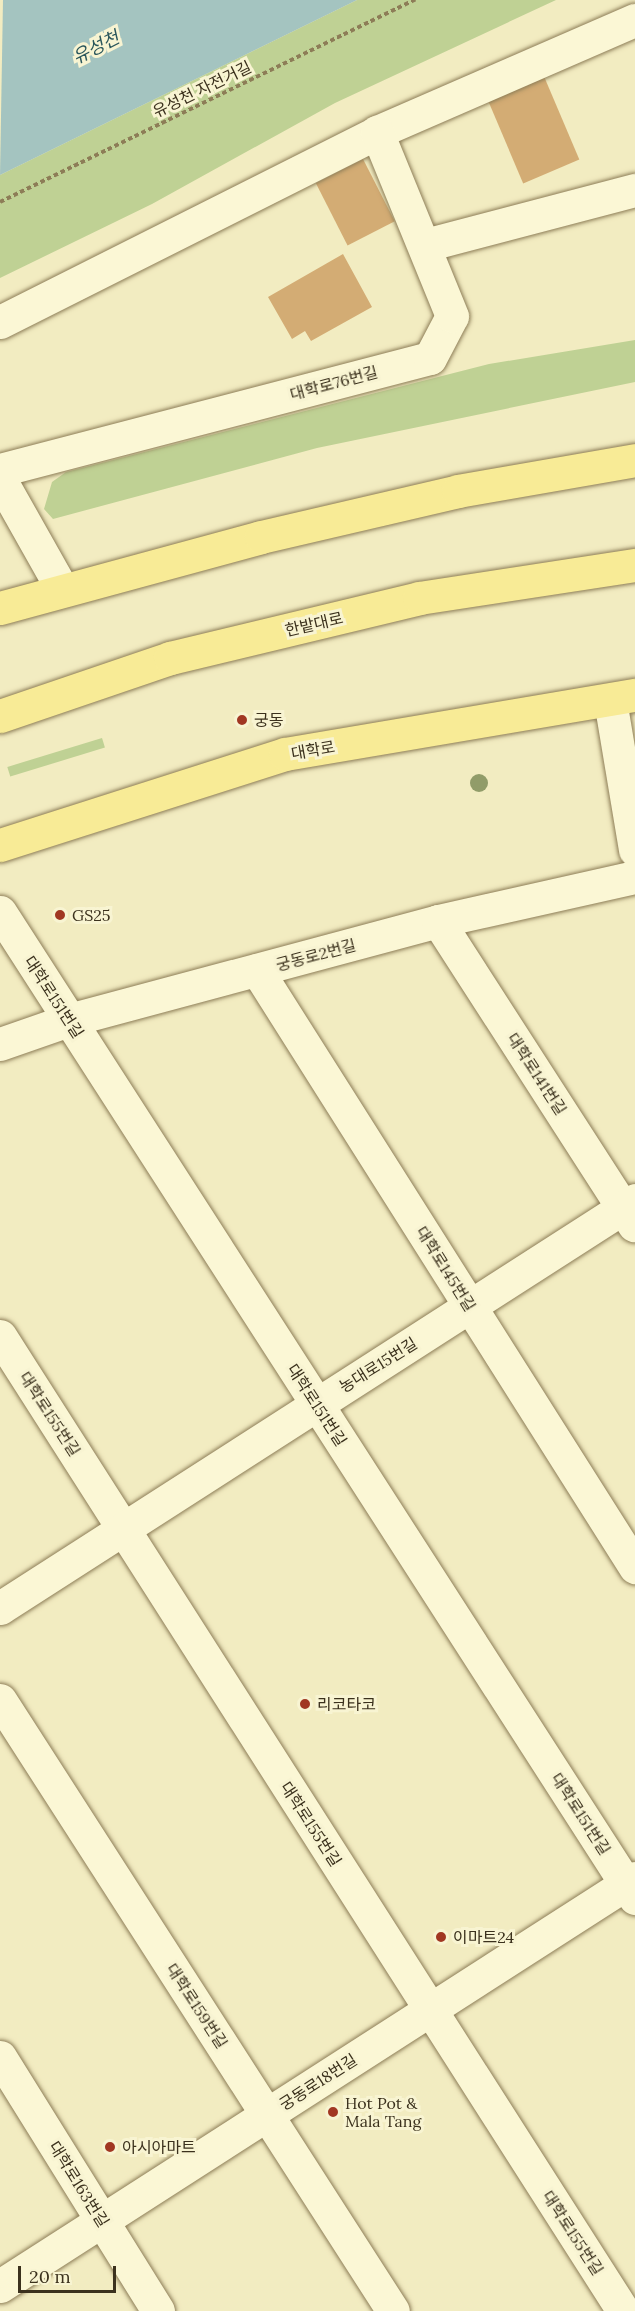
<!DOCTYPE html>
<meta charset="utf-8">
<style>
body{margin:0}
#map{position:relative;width:635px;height:2311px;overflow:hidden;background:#f2ecc1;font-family:Lora,"Noto Sans KR",serif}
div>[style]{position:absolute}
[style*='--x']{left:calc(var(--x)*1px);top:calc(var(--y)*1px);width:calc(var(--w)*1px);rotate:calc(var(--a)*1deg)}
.green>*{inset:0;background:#bfd194;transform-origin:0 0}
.water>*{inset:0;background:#a4c4c0}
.building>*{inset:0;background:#d3ac74;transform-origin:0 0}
.path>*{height:4px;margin-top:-2px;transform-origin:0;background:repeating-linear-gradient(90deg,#8d7d57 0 4.5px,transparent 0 7.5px)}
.roads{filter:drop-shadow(0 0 2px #8d7d57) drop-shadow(0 0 2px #8d7d57)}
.minor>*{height:33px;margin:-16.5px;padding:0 16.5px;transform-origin:16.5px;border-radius:16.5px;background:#fbf7d5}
.major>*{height:33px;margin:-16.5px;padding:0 16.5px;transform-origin:16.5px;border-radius:16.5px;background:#f8eb96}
.trees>*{width:18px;height:18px;margin:-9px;border-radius:50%;background:#919c69}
.dots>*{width:16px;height:16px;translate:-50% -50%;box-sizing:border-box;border:3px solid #f8f4d2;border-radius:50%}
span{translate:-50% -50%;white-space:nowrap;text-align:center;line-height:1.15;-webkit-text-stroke:6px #f8f4d2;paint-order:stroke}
.street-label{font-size:16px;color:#3b311d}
.poi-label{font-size:16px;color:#3b311d}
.left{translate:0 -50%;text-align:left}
.water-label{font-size:18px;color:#2b575c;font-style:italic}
.scale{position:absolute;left:18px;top:2266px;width:98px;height:27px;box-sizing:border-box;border:3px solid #3b311d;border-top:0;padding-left:8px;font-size:18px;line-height:21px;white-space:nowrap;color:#3b311d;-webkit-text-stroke:4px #f8f4d2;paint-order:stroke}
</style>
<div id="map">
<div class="green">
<div style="clip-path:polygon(357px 0,556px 0,335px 103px,152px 204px,0 278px,0 175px)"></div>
<div style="clip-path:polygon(635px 340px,635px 382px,317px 448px,53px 519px,44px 509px,52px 482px,66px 472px,489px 364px)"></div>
<div style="left:102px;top:738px;width:10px;height:99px;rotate:73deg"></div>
</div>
<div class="water">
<div style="clip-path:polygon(3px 0,357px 0,0 175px)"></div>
</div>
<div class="building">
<div style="left:543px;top:74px;width:93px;height:61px;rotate:67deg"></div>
<div style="left:363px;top:159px;width:70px;height:53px;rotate:63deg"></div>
<div style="clip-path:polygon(343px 254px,372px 307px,311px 341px,305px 331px,292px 339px,268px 297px)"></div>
</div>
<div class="path">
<div style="--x:0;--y:202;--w:462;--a:-26"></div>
</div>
<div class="roads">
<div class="minor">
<div style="--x:425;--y:245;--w:217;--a:-14.7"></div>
<div style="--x:0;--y:322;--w:422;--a:-26.7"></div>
<div style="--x:377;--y:132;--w:281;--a:-23.5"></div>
<div style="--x:0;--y:470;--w:444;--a:-14.6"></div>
<div style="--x:430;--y:358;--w:47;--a:-62.4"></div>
<div style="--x:452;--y:316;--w:199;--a:-112.2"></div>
<div style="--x:0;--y:479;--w:126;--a:60.6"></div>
<div style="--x:610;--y:700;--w:152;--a:80.5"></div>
<div style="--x:0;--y:912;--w:1173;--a:57.22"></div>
<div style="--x:438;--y:921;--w:362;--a:57.2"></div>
<div style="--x:257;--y:970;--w:707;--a:57.66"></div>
<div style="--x:0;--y:1044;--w:73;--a:-19.2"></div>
<div style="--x:69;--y:1020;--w:382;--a:-15"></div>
<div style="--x:438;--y:921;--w:202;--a:-12.6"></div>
<div style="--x:0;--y:1336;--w:1157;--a:57.42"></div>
<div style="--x:0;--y:1608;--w:755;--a:-32.72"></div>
<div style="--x:0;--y:1700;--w:726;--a:57.25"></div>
<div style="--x:0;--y:2057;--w:299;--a:58.1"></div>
<div style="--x:0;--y:2286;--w:755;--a:-32.72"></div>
</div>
<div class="major">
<div style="--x:0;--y:608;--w:270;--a:-15.2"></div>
<div style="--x:261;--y:537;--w:202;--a:-13.1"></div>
<div style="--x:458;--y:491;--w:180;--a:-9.9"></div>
<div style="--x:0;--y:716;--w:180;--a:-18.8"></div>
<div style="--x:170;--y:658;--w:256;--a:-13.5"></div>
<div style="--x:419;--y:598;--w:219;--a:-8.7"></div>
<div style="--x:0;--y:845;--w:299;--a:-17.7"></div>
<div style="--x:285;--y:754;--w:355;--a:-9.6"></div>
</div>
</div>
<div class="trees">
<div style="left:479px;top:783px"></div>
</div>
<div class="dots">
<div style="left:242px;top:720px;background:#a13722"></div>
<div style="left:60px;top:915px;background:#a13722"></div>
<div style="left:305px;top:1704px;background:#a13722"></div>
<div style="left:441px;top:1937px;background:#a13722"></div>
<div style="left:333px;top:2112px;background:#a13722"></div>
<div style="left:110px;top:2147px;background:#a13722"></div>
</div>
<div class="street-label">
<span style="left:202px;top:89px;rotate:-26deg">유성천 자전거길</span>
<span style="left:334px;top:383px;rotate:-15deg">대학로76번길</span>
<span style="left:314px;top:624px;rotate:-13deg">한밭대로</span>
<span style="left:313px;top:750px;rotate:-10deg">대학로</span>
<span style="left:316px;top:955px;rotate:-15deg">궁동로2번길</span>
<span style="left:54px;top:997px;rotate:57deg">대학로151번길</span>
<span style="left:537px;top:1074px;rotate:57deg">대학로141번길</span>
<span style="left:446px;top:1269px;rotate:58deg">대학로145번길</span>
<span style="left:378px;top:1365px;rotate:-32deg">농대로15번길</span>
<span style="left:317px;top:1405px;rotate:57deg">대학로151번길</span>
<span style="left:50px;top:1414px;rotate:57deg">대학로155번길</span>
<span style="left:581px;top:1814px;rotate:57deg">대학로151번길</span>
<span style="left:311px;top:1824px;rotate:57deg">대학로155번길</span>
<span style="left:197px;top:2006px;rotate:57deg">대학로159번길</span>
<span style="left:318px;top:2082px;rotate:-33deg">궁동로18번길</span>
<span style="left:79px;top:2184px;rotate:58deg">대학로163번길</span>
<span style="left:573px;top:2233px;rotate:57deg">대학로155번길</span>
</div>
<div class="poi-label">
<span class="left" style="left:254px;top:720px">궁동</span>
<span class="left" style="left:72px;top:915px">GS25</span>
<span class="left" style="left:317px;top:1704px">리코타코</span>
<span class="left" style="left:453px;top:1937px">이마트24</span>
<span class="left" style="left:345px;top:2112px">Hot Pot &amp;<br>Mala Tang</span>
<span class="left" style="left:122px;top:2147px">아시아마트</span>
</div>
<div class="water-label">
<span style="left:96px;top:48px;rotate:-27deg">유성천</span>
</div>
<div class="scale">20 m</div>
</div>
